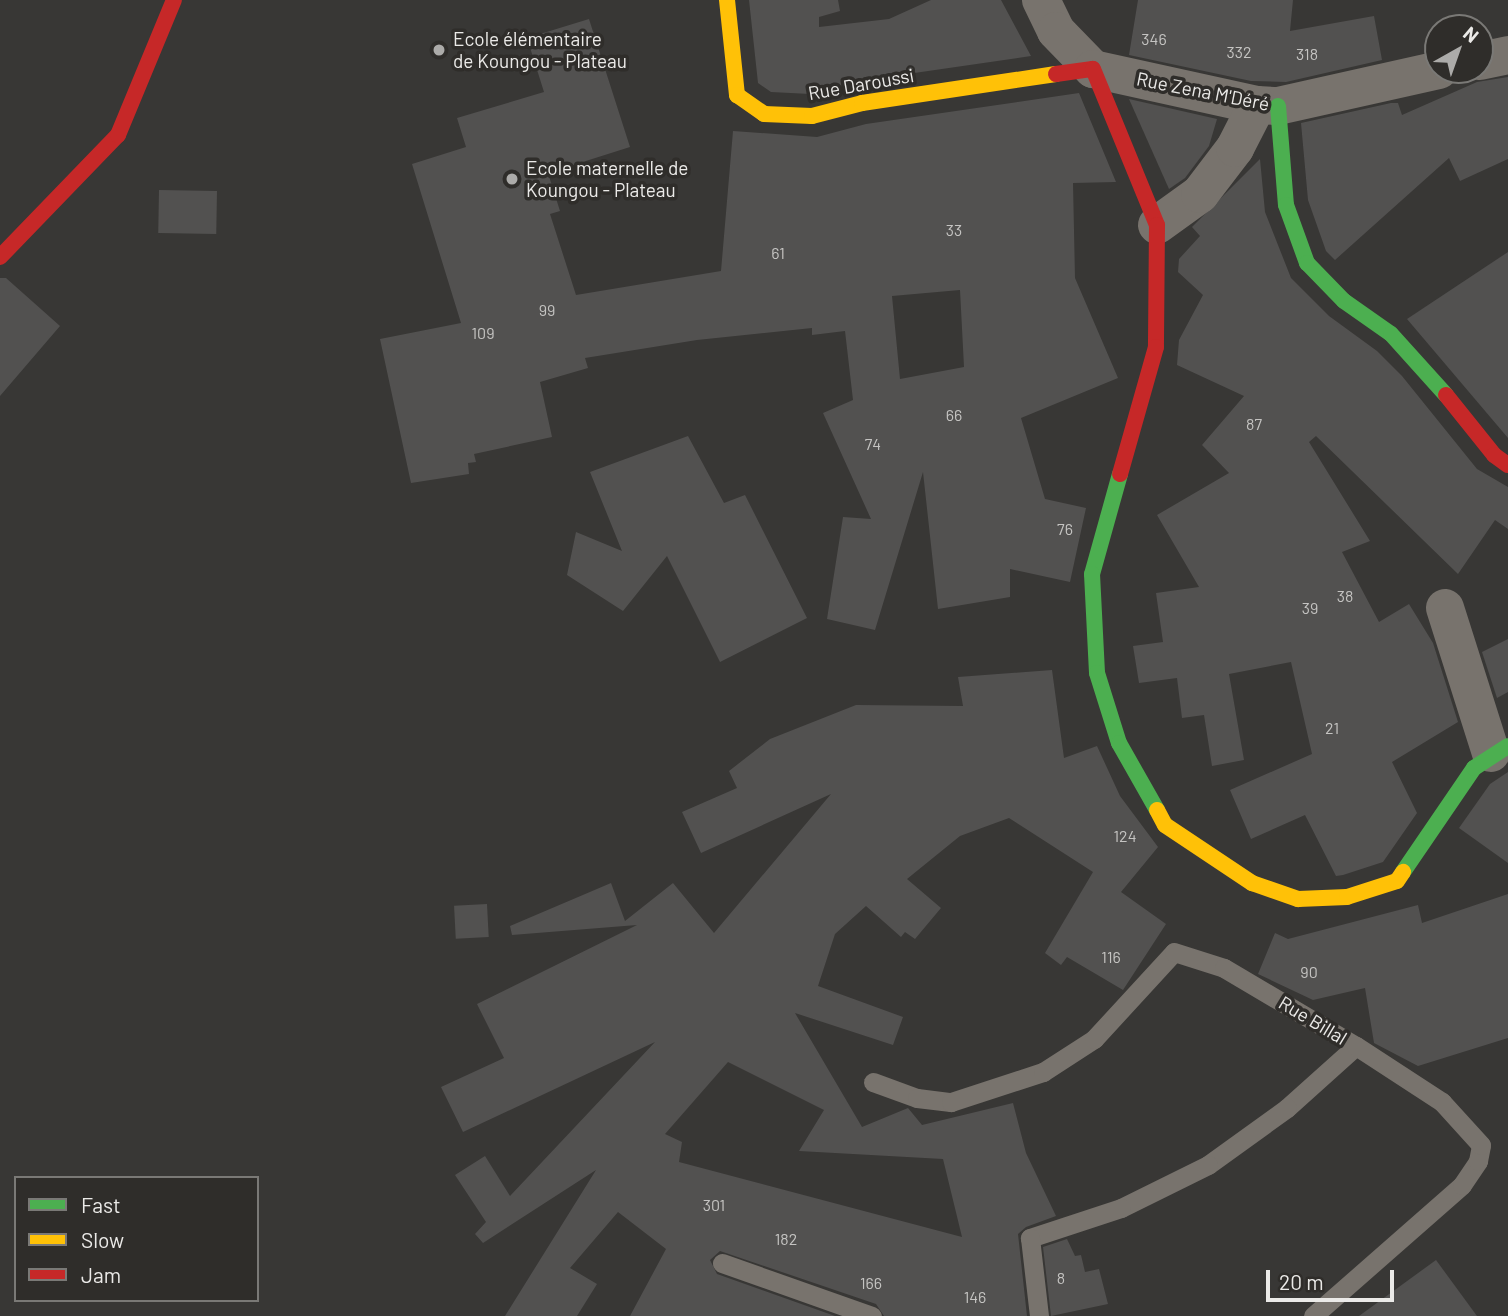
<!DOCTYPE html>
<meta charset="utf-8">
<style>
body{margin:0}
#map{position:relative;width:1508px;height:1316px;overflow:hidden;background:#383735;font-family:Barlow,sans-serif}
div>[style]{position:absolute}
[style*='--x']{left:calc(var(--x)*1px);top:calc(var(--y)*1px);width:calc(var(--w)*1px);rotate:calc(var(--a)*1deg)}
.building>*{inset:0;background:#525150;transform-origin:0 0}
.lane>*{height:19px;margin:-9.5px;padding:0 9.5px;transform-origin:9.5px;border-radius:9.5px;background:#78736d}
.street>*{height:38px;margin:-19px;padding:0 19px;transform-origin:19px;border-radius:19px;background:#78736d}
.fast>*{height:16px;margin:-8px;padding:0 8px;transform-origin:8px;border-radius:8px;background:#4caf50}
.slow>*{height:16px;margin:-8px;padding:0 8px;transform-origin:8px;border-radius:8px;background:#ffc107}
.jam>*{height:16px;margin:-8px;padding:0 8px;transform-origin:8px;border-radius:8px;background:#c62828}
.dots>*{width:19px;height:19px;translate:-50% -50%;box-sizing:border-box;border:4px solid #2f2d2a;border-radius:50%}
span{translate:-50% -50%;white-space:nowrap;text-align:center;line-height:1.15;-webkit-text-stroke:7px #2f2d2a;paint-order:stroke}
.number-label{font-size:16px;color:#c5c4c2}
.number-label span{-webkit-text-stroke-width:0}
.poi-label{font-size:19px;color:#ebeae8}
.left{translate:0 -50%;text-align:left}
.street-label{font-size:19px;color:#ebeae8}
.legend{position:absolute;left:14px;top:1176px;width:245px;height:126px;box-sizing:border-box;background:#2f2d2a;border:2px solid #7a7976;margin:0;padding:9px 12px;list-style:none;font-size:21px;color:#ebeae8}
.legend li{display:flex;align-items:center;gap:14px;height:35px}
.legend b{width:35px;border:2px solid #7a7976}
.north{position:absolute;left:1424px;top:14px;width:70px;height:70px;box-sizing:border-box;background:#2f2d2a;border:2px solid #7a7976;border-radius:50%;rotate:40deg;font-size:19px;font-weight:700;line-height:28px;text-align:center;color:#ebeae8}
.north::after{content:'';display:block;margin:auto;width:24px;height:32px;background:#acaba9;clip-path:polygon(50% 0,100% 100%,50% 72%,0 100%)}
.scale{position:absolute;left:1266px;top:1270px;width:128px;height:32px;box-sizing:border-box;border:4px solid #ebeae8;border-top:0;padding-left:9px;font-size:21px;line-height:24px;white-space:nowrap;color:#ebeae8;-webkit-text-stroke:5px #2f2d2a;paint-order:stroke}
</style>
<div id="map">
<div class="building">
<div style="clip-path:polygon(749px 0,838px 0,840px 11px,819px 17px,819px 27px,889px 19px,931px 0,1001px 0,1031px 56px,859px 81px,810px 94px,771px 92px,758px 83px)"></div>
<div style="clip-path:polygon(1138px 0,1293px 0,1290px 31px,1374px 16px,1382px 60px,1286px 82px,1251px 81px,1129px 55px)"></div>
<div style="clip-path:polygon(evenodd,589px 19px,630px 147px,548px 173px,560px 211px,550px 214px,576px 295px,721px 271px,733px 131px,817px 137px,866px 124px,1079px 93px,1116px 182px,1073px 183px,1075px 278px,1118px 378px,1021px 418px,1045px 499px,1086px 508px,1070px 582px,1010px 569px,1010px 597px,938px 609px,923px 472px,875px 630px,827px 619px,843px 517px,871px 519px,823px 413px,853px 400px,845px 331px,812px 335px,812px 328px,697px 340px,585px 358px,588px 368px,540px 382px,552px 437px,474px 454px,476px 462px,468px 463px,469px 474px,411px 483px,380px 339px,461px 323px,412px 164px,466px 147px,457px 118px,544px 92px,527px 38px,589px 19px,960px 290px,964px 367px,900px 379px,892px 296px,960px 290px)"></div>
<div style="clip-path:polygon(1508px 77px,1508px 159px,1460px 181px,1449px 158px,1335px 260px,1326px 251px,1308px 200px,1301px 123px,1391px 103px,1398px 103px,1402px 115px,1477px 82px)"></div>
<div style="clip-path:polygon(1129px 99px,1217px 119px,1209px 146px,1185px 178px,1169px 189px)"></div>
<div style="clip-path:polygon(1260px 159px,1265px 212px,1291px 278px,1329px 316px,1377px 351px,1402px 376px,1477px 469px,1508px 487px,1508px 529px,1495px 520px,1458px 574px,1316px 436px,1309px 442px,1370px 541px,1342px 552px,1379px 622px,1409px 604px,1433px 643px,1458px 722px,1392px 762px,1417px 813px,1383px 862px,1343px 875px,1336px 876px,1305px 815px,1251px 839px,1230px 790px,1312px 754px,1291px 662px,1229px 674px,1244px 760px,1212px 766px,1204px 715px,1182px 718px,1177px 678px,1139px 683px,1133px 646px,1163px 642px,1156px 593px,1199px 587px,1157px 515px,1229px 473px,1202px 445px,1244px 396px,1177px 365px,1179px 340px,1203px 295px,1178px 272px,1179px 259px,1200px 236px,1192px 227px)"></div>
<div style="left:159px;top:190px;width:58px;height:43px;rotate:1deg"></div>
<div style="clip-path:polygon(1508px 252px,1508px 438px,1407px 319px)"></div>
<div style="clip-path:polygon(0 278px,6px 278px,60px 326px,0 396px)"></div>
<div style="clip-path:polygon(688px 436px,724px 503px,745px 495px,807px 618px,720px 662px,667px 556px,623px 611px,567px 575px,576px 532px,622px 551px,590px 472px)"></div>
<div style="clip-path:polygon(1508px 639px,1508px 692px,1497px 698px,1482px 652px)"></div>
<div style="clip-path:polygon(evenodd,1052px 670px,1064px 758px,1097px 746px,1120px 796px,1158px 847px,1121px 892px,1166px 924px,1123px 990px,1067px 957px,1061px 965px,1045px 953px,1093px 872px,1009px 818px,960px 836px,907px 879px,941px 908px,915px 939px,905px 932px,901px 937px,866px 906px,835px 934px,818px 986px,903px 1017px,893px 1045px,795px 1013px,862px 1127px,908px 1108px,922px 1125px,1013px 1103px,1026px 1153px,1056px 1216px,1026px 1227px,1018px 1234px,1027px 1316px,884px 1316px,876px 1304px,720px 1251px,710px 1260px,717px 1274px,835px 1316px,630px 1316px,666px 1249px,618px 1212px,570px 1268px,597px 1284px,577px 1316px,505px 1316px,596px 1170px,483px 1243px,475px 1234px,486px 1222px,455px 1175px,485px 1156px,510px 1196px,655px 1042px,463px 1132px,441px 1087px,504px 1058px,477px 1004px,637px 925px,512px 935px,510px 926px,611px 883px,625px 921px,673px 883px,714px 933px,831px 794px,701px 853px,682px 812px,737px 788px,729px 771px,770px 739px,856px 705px,963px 706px,958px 677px,1052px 670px,728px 1062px,824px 1110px,799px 1151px,943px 1159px,962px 1237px,679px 1162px,682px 1142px,665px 1134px,728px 1062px)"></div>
<div style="clip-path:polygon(1508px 772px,1508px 863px,1459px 828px,1490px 784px)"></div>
<div style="clip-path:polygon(1508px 894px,1508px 1038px,1418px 1066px,1374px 1043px,1365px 988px,1313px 1000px,1258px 974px,1275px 933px,1288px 939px,1418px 905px,1422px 923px)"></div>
<div style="left:487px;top:904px;width:33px;height:33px;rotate:87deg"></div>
<div style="clip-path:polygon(1067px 1239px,1075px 1256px,1081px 1255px,1085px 1272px,1099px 1269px,1108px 1304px,1051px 1316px,1043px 1247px)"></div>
<div style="clip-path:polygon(1436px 1260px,1477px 1316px,1359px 1316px)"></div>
</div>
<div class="lane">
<div style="--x:873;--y:1082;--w:47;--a:20"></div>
<div style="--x:917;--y:1098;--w:34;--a:7"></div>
<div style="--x:951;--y:1102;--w:97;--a:-18.1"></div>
<div style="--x:1043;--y:1072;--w:61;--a:-32.9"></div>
<div style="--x:1094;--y:1039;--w:118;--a:-47.4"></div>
<div style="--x:1174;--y:952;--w:52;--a:17.7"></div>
<div style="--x:1224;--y:968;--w:153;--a:30.6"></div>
<div style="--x:1356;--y:1046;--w:93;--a:138.1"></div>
<div style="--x:1287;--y:1108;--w:97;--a:144.2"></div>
<div style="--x:1208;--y:1165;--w:97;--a:153.7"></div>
<div style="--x:1121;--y:1208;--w:96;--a:161.8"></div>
<div style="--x:1030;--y:1238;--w:79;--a:83.4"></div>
<div style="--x:722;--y:1263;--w:159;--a:19.5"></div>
<div style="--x:1313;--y:1316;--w:198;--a:-41.3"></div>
<div style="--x:1462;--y:1185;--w:29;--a:-56"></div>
<div style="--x:1478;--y:1161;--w:16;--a:-79"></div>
<div style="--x:1481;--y:1145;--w:58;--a:-132.2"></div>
<div style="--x:1442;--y:1102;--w:103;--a:-146.9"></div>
</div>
<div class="street">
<div style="--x:1041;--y:0;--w:34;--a:64"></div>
<div style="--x:1056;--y:31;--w:53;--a:45.8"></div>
<div style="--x:1093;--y:69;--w:168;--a:12.4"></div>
<div style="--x:1257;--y:105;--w:21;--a:3"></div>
<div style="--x:1278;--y:106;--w:165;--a:-12.6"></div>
<div style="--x:1480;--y:61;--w:29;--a:-12"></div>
<div style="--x:1157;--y:225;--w:53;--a:-35.8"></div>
<div style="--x:1200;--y:194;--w:58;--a:-52.7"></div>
<div style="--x:1235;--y:148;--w:48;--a:-62.9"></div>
<div style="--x:1445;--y:608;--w:152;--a:72.4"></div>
</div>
<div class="fast">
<div style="--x:1278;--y:106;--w:99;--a:85.4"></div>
<div style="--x:1286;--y:205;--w:62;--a:70.1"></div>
<div style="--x:1307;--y:263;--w:53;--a:45.8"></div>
<div style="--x:1344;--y:301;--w:57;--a:35.1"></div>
<div style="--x:1391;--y:334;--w:82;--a:48"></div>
<div style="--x:1120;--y:474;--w:104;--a:105.6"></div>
<div style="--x:1092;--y:574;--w:99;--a:87.1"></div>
<div style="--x:1097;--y:673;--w:73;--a:72.6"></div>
<div style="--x:1119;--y:743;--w:77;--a:60.4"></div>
<div style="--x:1403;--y:872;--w:126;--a:-55.7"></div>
<div style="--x:1474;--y:768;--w:40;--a:-32.9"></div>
</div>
<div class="slow">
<div style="--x:727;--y:0;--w:96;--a:84"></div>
<div style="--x:737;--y:95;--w:33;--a:35"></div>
<div style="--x:764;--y:114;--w:48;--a:2.4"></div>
<div style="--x:812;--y:116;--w:52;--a:-14.6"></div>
<div style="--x:862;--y:103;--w:196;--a:-8.5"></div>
<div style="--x:1157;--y:810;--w:17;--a:62"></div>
<div style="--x:1165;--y:825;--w:105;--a:33.7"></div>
<div style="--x:1252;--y:883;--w:49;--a:19.2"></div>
<div style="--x:1298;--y:899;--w:49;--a:-2.3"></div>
<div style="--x:1347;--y:897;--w:52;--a:-17.7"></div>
<div style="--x:1397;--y:881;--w:11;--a:-56"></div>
</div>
<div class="jam">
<div style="--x:1056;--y:74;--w:37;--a:-8"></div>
<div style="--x:1093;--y:69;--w:169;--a:67.7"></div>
<div style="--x:1157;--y:225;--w:122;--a:90.5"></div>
<div style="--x:1156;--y:347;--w:132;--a:105.8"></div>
<div style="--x:0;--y:257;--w:170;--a:-46"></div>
<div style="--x:118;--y:135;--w:146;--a:-67.5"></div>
<div style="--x:1446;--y:395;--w:77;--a:51.3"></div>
<div style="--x:1494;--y:455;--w:17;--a:36"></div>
</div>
<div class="dots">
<div style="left:439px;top:50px;background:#acaba9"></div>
<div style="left:512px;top:179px;background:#acaba9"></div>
</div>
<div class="number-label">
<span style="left:1154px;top:39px">346</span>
<span style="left:1239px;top:52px">332</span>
<span style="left:1307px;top:54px">318</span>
<span style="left:954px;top:230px">33</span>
<span style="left:778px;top:253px">61</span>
<span style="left:547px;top:310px">99</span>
<span style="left:483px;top:333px">109</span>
<span style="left:954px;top:415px">66</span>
<span style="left:1254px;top:424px">87</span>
<span style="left:873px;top:444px">74</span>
<span style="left:1065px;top:529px">76</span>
<span style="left:1345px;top:596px">38</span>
<span style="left:1310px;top:608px">39</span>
<span style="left:1332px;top:728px">21</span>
<span style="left:1125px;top:836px">124</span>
<span style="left:1111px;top:957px">116</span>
<span style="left:1309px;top:972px">90</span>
<span style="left:714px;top:1205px">301</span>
<span style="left:786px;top:1239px">182</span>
<span style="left:1061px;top:1278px">8</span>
<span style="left:871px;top:1283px">166</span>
<span style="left:975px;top:1297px">146</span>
</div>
<div class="poi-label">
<span class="left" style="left:453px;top:50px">Ecole élémentaire<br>de Koungou - Plateau</span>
<span class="left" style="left:526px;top:179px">Ecole maternelle de<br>Koungou - Plateau</span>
</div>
<div class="street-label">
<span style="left:861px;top:84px;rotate:-10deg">Rue Daroussi</span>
<span style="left:1203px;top:91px;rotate:11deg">Rue Zena M'Déré</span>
<span style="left:1313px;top:1020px;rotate:31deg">Rue Billal</span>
</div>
<ul class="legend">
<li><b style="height:9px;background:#4caf50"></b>Fast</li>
<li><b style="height:9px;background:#ffc107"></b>Slow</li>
<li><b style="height:9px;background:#c62828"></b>Jam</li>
</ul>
<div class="north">N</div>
<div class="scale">20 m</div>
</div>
